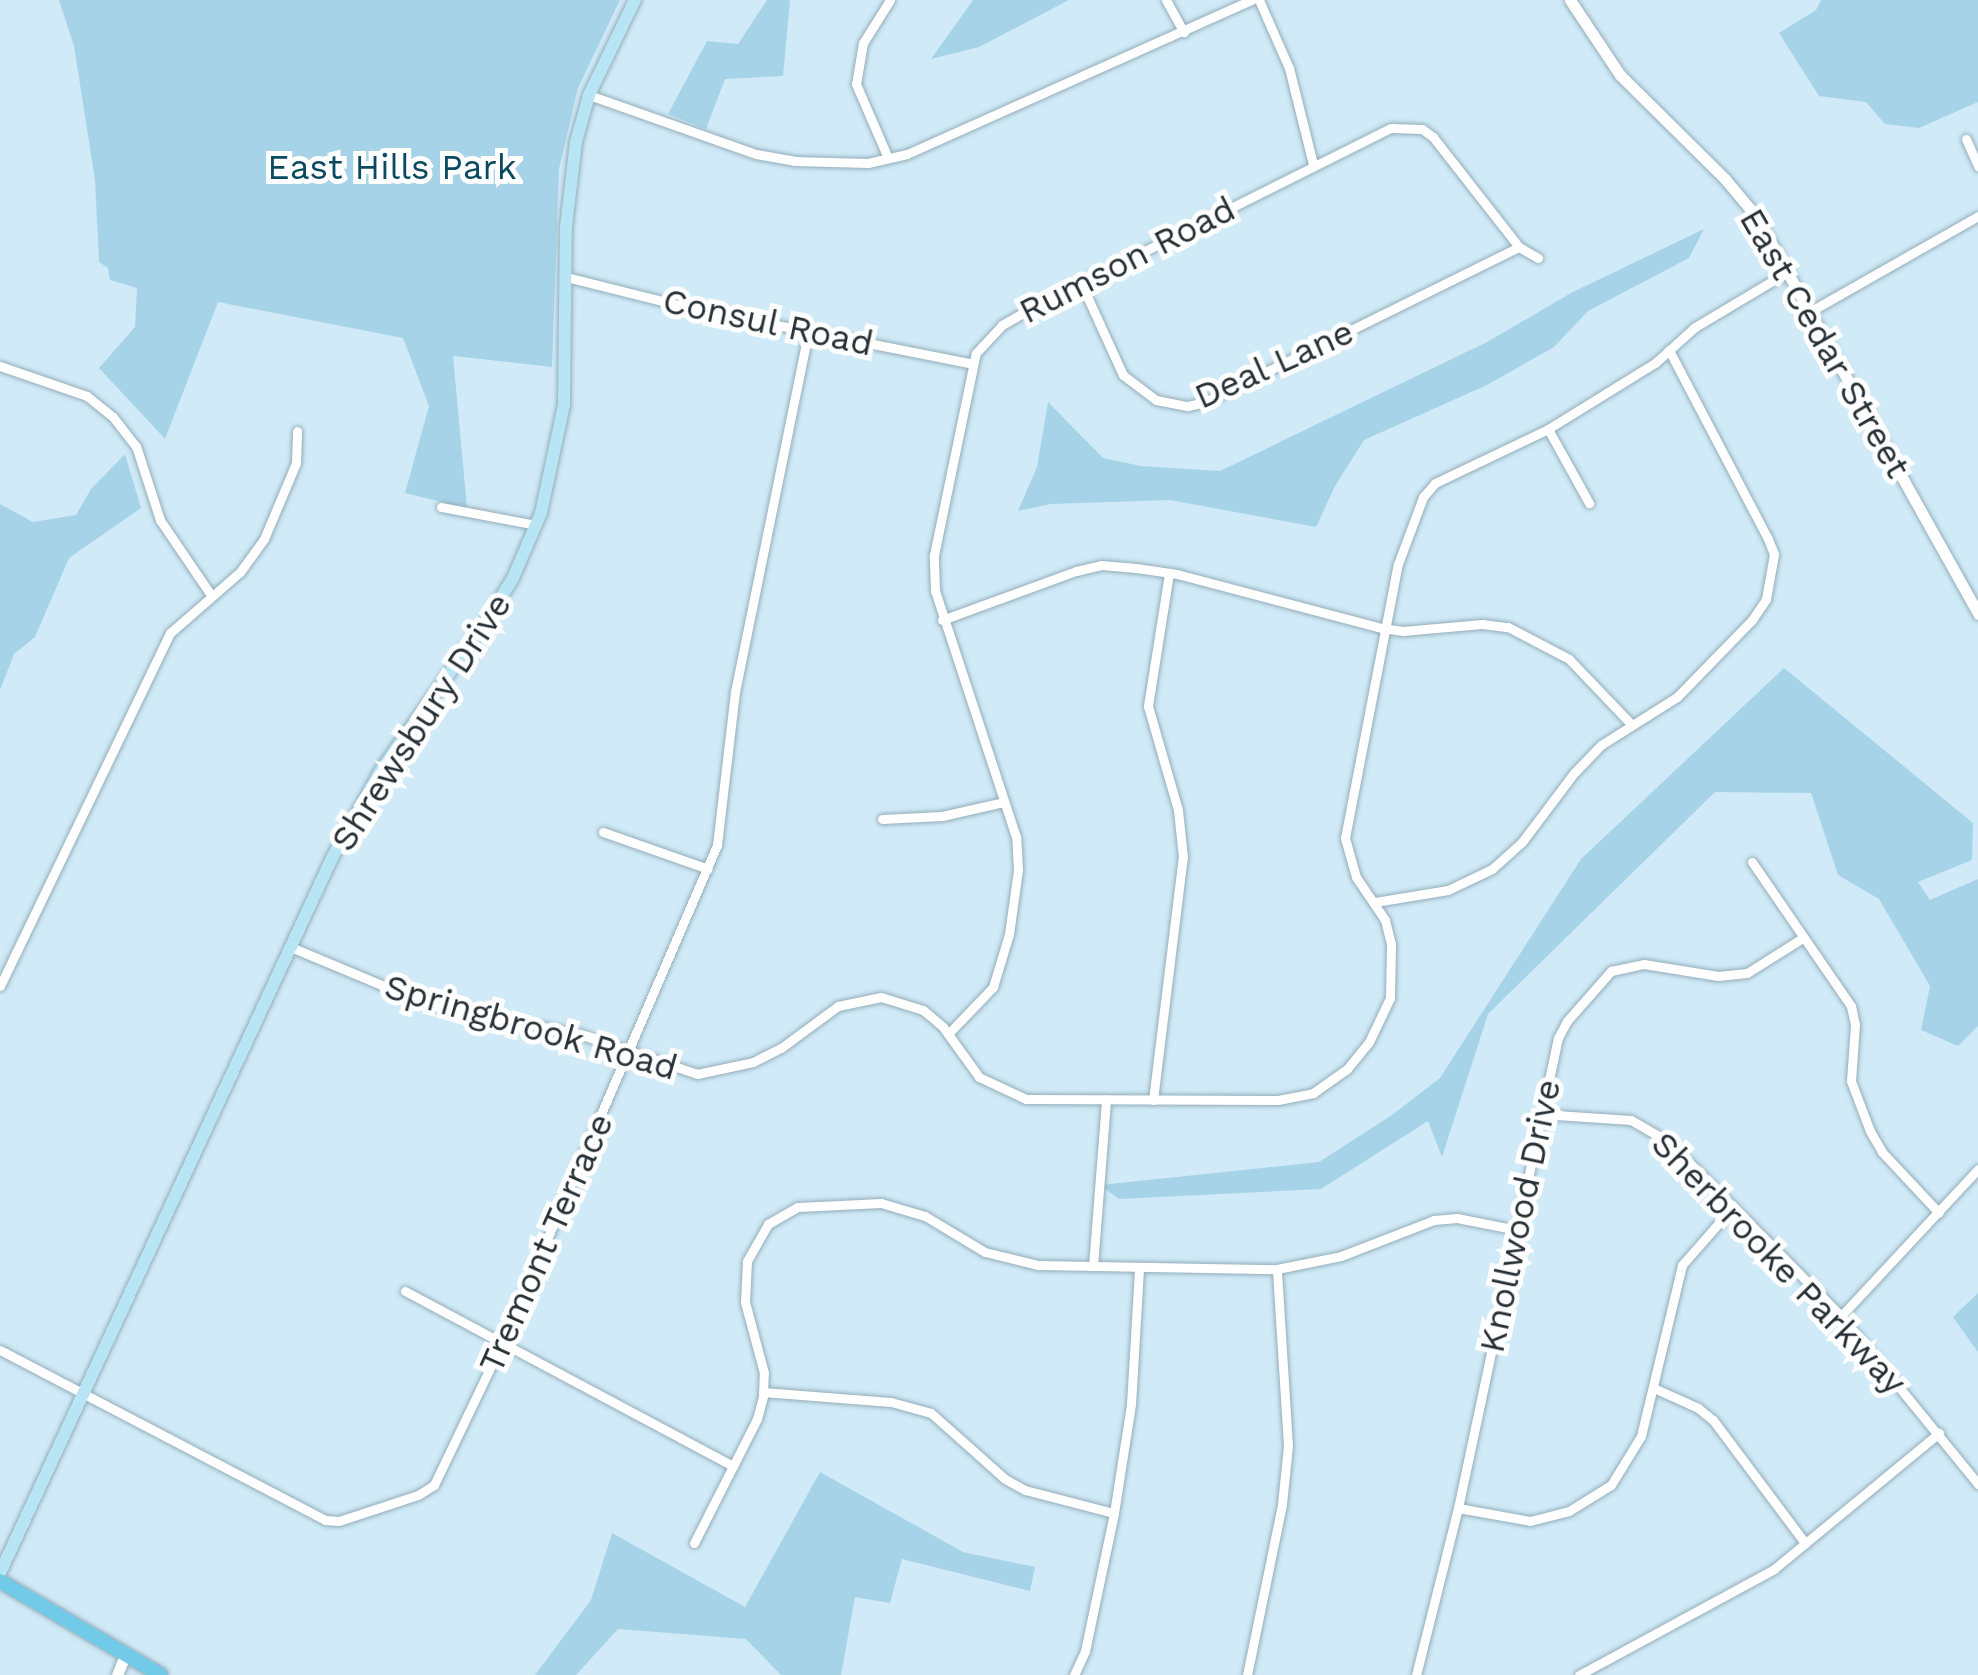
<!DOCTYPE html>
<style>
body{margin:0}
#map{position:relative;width:1978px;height:1675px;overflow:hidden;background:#d0eaf7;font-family:"Work Sans",sans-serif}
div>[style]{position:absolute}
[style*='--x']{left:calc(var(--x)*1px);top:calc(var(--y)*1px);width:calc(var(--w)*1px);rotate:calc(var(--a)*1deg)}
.green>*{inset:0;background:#a7d3e9}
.roads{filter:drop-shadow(0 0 2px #94adb9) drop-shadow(0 0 2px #94adb9)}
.minor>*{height:9px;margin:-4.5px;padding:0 4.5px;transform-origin:4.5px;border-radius:4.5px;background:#fff}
.tertiary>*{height:11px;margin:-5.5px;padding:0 5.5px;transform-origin:5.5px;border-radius:5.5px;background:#fff}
.secondary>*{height:12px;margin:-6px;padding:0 6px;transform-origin:6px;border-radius:6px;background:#b8e5f4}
.primary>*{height:14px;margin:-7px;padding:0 7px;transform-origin:7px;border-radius:7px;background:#72cae9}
span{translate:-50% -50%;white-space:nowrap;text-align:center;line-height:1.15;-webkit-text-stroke:10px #fff;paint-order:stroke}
.park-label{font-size:35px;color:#094a61}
.street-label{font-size:35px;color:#252f34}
</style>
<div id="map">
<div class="green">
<div style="clip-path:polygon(59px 0,620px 0,578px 88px,559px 169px,552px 367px,453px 356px,467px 508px,405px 493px,429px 406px,403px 338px,218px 302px,165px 439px,99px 368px,135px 327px,137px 288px,110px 280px,108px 268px,99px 262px,95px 180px,74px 46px)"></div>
<div style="clip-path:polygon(767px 0,790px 0,783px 76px,725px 79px,706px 129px,668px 114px,707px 41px,738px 44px)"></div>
<div style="clip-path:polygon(973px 0,1069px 0,979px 47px,931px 59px)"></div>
<div style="clip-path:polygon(1821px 0,1978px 0,1978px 102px,1919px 128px,1885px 124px,1866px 102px,1819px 96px,1779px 33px,1816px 10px)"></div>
<div style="clip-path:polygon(1704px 229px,1689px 258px,1588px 311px,1554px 347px,1487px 385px,1364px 440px,1335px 486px,1316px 527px,1170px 500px,1051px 504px,1018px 511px,1037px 467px,1048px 402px,1103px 458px,1141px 466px,1220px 471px,1487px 342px,1571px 293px)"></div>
<div style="clip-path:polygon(125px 454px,141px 508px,69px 558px,35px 637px,14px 654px,0 690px,0 504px,33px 522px,76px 515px,91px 489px)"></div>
<div style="clip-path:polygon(1784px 668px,1973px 823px,1972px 860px,1918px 882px,1930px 900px,1978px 879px,1978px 1026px,1958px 1046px,1921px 1030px,1930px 986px,1879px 899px,1838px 875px,1811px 793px,1715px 792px,1488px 1014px,1442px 1157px,1428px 1121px,1321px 1189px,1119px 1199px,1100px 1185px,1319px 1162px,1392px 1115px,1440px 1078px,1581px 859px)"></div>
<div style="clip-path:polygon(1978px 1293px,1978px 1352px,1953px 1317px)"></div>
<div style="clip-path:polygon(820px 1472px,963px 1552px,1035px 1567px,1030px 1591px,902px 1559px,890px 1603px,855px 1597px,841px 1675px,781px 1675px,746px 1639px,618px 1629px,576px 1675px,535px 1675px,591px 1600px,612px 1533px,745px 1607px)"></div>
</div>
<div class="roads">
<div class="minor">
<div style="--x:1166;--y:0;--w:37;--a:61"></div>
<div style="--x:1259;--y:0;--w:74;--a:66.2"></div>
<div style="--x:1289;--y:68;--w:99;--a:76"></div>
<div style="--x:589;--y:95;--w:177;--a:19.5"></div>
<div style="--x:756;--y:154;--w:39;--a:10"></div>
<div style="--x:794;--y:161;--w:74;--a:1.5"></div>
<div style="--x:868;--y:163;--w:40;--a:-13"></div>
<div style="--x:907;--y:154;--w:378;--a:-24.1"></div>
<div style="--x:1966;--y:139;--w:30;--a:66"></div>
<div style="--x:888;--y:158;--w:81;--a:-113.4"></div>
<div style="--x:856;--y:84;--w:42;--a:-80.3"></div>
<div style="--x:863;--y:43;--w:51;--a:-57.9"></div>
<div style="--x:566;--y:277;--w:124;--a:14"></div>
<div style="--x:686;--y:307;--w:289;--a:11.2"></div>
<div style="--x:1081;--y:283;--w:101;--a:65.5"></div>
<div style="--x:1123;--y:375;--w:41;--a:37.1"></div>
<div style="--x:1156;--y:400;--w:33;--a:11"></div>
<div style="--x:1188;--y:406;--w:17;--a:-13"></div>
<div style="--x:1205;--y:402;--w:350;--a:-26.3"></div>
<div style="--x:1811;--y:311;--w:192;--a:-29.6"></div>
<div style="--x:0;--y:366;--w:92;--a:19"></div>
<div style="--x:87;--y:396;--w:33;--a:39"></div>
<div style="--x:113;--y:417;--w:37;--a:52"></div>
<div style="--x:136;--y:446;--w:78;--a:72"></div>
<div style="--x:160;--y:520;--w:91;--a:55.8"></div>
<div style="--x:1548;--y:429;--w:85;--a:61"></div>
<div style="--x:441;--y:507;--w:97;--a:10.7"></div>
<div style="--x:942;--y:620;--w:143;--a:-20.1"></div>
<div style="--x:1076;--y:571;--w:26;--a:-13"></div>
<div style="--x:1101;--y:565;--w:35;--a:5"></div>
<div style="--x:1136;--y:568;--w:41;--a:8.3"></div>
<div style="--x:1177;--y:574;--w:212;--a:14.8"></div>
<div style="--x:1382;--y:628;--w:21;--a:8"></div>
<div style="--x:1403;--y:631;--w:79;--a:-5.1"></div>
<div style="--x:1482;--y:624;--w:26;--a:7"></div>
<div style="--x:1508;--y:627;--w:69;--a:27.7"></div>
<div style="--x:1569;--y:659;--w:88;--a:46.4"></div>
<div style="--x:882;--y:819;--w:60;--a:-2.9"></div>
<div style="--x:942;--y:816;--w:64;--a:-12.7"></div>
<div style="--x:603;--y:832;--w:111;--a:19.4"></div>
<div style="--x:1752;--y:862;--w:175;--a:55.5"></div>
<div style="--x:1851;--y:1006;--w:19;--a:78"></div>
<div style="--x:1855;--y:1025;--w:56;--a:94.1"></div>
<div style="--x:1851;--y:1081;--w:53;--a:69.2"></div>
<div style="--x:1870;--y:1131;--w:24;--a:60"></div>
<div style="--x:1882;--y:1152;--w:83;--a:46.9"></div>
<div style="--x:1375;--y:902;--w:74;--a:-9.3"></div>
<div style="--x:1448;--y:890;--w:49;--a:-25.5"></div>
<div style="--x:1492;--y:869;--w:40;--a:-42"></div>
<div style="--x:1522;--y:842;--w:86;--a:-53"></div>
<div style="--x:1574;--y:773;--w:39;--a:-46"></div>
<div style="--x:1601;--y:745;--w:90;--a:-32.3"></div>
<div style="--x:1677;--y:697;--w:107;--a:-45.8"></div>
<div style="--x:1752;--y:620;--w:25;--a:-56"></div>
<div style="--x:1766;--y:599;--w:46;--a:-79.9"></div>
<div style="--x:1774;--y:554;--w:18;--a:-112"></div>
<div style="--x:1767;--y:537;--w:211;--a:-117.7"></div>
<div style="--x:293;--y:948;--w:147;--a:22.7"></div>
<div style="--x:429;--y:1005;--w:153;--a:10.9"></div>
<div style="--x:579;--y:1034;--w:125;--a:18.7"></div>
<div style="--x:697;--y:1074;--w:57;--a:-12.1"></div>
<div style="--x:753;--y:1062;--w:31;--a:-27"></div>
<div style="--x:781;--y:1048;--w:71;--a:-36.4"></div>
<div style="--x:838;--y:1006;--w:44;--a:-11.8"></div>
<div style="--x:881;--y:997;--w:44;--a:17.2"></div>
<div style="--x:923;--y:1010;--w:26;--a:40"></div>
<div style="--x:943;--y:1027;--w:62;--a:54.2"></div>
<div style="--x:979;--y:1077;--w:52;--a:25.1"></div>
<div style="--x:1026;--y:1099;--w:252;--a:0.2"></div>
<div style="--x:1278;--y:1100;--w:36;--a:-11"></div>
<div style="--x:1313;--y:1093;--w:42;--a:-35.2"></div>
<div style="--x:1347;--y:1069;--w:35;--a:-51"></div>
<div style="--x:1369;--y:1042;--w:49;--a:-64.5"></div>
<div style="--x:1390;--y:998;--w:54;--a:-88.9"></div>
<div style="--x:1391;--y:944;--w:25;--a:-104"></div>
<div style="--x:1385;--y:920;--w:52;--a:-124"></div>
<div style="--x:1356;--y:877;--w:41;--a:-105.8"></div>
<div style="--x:1345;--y:838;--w:279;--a:-79.1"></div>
<div style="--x:1398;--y:564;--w:72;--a:-69.5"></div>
<div style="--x:1423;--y:497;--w:18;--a:-49"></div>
<div style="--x:1435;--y:483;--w:125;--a:-25.5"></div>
<div style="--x:1548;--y:429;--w:126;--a:-31.7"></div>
<div style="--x:1655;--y:363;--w:54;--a:-42"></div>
<div style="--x:1695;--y:327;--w:109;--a:-30.8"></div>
<div style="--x:0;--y:986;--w:392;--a:-64.3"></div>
<div style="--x:170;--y:633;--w:93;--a:-41.1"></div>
<div style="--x:240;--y:572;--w:41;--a:-54"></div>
<div style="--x:264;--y:539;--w:82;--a:-67.2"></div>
<div style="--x:296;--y:463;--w:32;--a:-88"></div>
<div style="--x:948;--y:1034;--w:65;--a:-46.2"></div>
<div style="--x:993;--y:987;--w:55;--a:-73.2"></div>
<div style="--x:1009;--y:934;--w:65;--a:-82"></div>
<div style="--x:1018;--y:870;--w:33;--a:-93"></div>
<div style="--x:1016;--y:837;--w:259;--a:-108.2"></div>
<div style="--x:935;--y:591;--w:36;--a:-92"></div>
<div style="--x:934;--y:555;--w:206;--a:-78.3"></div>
<div style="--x:976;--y:353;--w:38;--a:-47"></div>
<div style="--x:1002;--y:325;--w:34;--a:-30"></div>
<div style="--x:1031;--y:308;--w:402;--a:-26.6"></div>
<div style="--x:1391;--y:128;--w:31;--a:2"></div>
<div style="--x:1422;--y:129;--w:14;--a:36"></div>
<div style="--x:1433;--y:137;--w:140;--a:52"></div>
<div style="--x:1519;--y:247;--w:22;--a:30"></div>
<div style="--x:1153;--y:1100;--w:245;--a:-83"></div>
<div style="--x:1183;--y:857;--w:47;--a:-96.1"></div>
<div style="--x:1178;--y:810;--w:108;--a:-106.1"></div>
<div style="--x:1148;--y:706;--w:135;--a:-81"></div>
<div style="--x:1541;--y:1114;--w:90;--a:3.8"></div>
<div style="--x:1631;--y:1120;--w:44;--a:30.1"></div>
<div style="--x:1669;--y:1142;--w:245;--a:45.3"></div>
<div style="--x:1841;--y:1316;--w:217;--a:50.8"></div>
<div style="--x:1093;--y:1266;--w:167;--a:-85.5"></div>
<div style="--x:405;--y:1291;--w:372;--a:28.1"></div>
<div style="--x:1841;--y:1316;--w:201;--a:-47"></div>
<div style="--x:0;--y:1350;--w:367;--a:27.6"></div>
<div style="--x:325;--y:1520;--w:14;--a:4"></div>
<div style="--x:339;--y:1521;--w:83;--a:-18.2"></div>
<div style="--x:418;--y:1495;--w:19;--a:-32"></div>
<div style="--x:434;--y:1485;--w:160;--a:-64.4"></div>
<div style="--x:503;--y:1341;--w:540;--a:-66.66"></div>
<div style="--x:717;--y:845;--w:154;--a:-83.3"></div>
<div style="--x:735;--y:692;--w:367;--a:-78.5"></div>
<div style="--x:1656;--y:1389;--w:46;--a:24.3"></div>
<div style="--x:1698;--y:1408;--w:19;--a:39"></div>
<div style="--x:1713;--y:1420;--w:154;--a:53.2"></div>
<div style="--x:763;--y:1392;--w:128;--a:4.5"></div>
<div style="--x:891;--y:1402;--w:41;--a:15.4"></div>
<div style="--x:931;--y:1413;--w:99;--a:41.7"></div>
<div style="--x:1005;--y:1479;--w:23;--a:29"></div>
<div style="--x:1025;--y:1490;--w:92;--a:14.5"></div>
<div style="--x:1458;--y:1508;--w:73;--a:10.2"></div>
<div style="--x:1530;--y:1521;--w:40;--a:-14.4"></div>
<div style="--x:1569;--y:1511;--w:49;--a:-31.8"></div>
<div style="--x:1611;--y:1485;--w:57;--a:-58.5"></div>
<div style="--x:1641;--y:1436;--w:176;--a:-76.5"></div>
<div style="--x:1682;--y:1265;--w:77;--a:-48.7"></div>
<div style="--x:694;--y:1543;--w:139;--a:-63.1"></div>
<div style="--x:757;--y:1419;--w:24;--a:-75"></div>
<div style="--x:763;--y:1396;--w:23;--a:-88"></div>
<div style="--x:764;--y:1373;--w:73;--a:-105"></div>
<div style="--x:745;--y:1302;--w:41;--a:-87.2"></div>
<div style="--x:747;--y:1261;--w:43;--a:-60.4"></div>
<div style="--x:768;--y:1224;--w:34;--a:-30"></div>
<div style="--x:798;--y:1207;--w:83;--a:-2.8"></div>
<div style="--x:881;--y:1203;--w:46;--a:16.5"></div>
<div style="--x:925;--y:1216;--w:70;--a:31"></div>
<div style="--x:985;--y:1252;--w:55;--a:13.8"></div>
<div style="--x:1038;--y:1265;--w:239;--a:1"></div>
<div style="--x:1277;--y:1269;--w:65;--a:-11.5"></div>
<div style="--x:1341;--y:1256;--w:100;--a:-21.2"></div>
<div style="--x:1434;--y:1220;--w:23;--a:-5"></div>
<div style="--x:1457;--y:1218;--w:61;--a:11.3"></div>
<div style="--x:1074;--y:1675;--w:26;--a:-65"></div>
<div style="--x:1085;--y:1651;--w:141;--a:-78.1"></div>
<div style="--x:1114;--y:1513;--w:110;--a:-81.1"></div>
<div style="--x:1131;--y:1404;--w:136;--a:-86.6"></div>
<div style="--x:1247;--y:1675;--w:175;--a:-78.4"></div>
<div style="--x:1282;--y:1504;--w:58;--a:-84.1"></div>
<div style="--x:1288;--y:1446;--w:177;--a:-93.6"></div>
<div style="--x:1416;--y:1675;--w:172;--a:-75.9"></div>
<div style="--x:1458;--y:1508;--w:481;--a:-78"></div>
<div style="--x:1558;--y:1038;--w:19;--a:-62"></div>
<div style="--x:1567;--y:1021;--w:67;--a:-48.7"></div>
<div style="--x:1611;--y:971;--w:34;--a:-12"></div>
<div style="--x:1644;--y:964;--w:75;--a:9.2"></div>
<div style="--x:1718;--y:976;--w:29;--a:-6"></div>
<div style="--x:1747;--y:973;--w:64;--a:-32.2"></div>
<div style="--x:1579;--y:1675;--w:222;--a:-28.5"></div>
<div style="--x:1774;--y:1569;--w:214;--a:-39.5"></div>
</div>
<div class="tertiary">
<div style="--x:1570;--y:0;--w:90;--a:56.3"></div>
<div style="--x:1620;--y:75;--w:148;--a:44.7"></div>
<div style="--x:1725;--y:179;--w:48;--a:50"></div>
<div style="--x:1756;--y:216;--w:456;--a:60.8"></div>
<div style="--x:117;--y:1675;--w:22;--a:-68"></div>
</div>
<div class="secondary">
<div style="--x:0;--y:1573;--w:788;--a:-65.09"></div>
<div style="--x:332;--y:858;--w:101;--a:-60.9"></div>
<div style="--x:381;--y:770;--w:187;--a:-54.8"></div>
<div style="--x:489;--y:617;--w:46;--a:-58.4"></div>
<div style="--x:513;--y:578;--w:71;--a:-66.7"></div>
<div style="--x:541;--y:513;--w:110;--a:-78"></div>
<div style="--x:564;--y:405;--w:178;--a:-89.4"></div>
<div style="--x:566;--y:227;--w:86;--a:-83.3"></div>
<div style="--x:576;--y:142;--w:49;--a:-74.5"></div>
<div style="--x:589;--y:95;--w:106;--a:-64.2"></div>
</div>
<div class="primary">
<div style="--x:0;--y:1581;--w:186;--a:30.3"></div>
</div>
</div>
<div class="park-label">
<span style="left:392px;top:167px">East Hills Park</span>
</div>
<div class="street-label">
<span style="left:1127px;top:260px;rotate:-27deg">Rumson Road</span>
<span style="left:768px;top:322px;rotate:12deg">Consul Road</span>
<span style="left:1825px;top:343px;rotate:60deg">East Cedar Street</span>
<span style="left:1274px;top:364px;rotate:-24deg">Deal Lane</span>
<span style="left:421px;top:722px;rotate:-57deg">Shrewsbury Drive</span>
<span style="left:531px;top:1027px;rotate:16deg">Springbrook Road</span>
<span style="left:1520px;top:1216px;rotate:-78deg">Knollwood Drive</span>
<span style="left:546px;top:1243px;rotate:-66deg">Tremont Terrace</span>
<span style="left:1779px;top:1263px;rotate:46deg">Sherbrooke Parkway</span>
</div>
</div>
